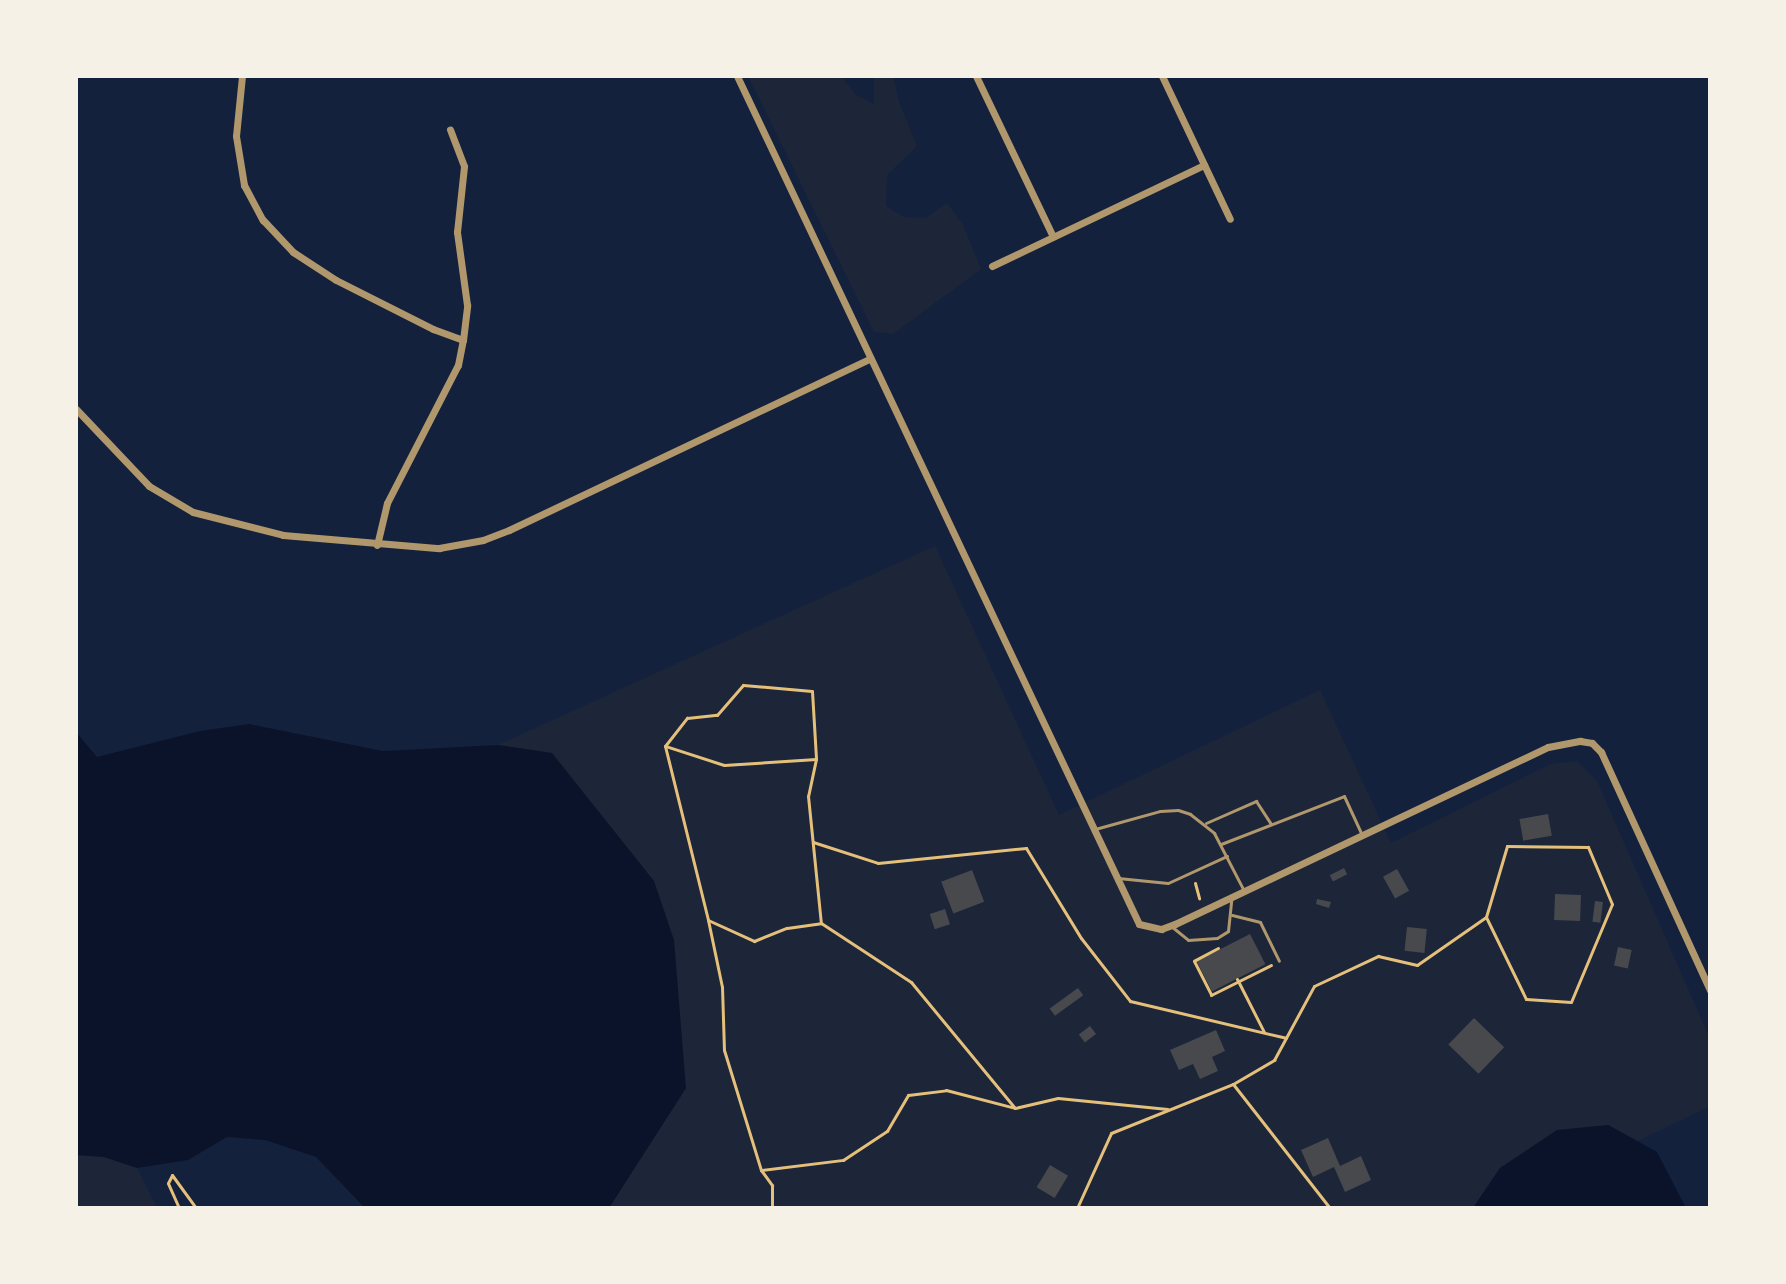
<!DOCTYPE html>
<style>
body{margin:0}
#map{position:relative;width:1786px;height:1284px;overflow:hidden;background:#14213d;font-family:"Source Sans 3",sans-serif}
div>[style]{position:absolute}
[style*='--x']{left:calc(var(--x)*1px);top:calc(var(--y)*1px);width:calc(var(--w)*1px);rotate:calc(var(--a)*1deg)}
.green>*{inset:0;background:#1d2539}
.water>*{inset:0;background:#0b132b}
.building>*{inset:0;background:#48494c;transform-origin:0 0}
.path>*{height:3px;margin:-1.5px;padding:0 1.5px;transform-origin:1.5px;border-radius:1.5px;background:#e5c07b}
.service>*{height:3px;margin:-1.5px;padding:0 1.5px;transform-origin:1.5px;border-radius:1.5px;background:#b1986c}
.minor>*{height:7px;margin:-3.5px;padding:0 3.5px;transform-origin:3.5px;border-radius:3.5px;background:#b1986c}
span{translate:-50% -50%;white-space:nowrap;text-align:center;line-height:1.15;-webkit-text-stroke:6px #f6f1e7;paint-order:stroke}
.frame{position:absolute;inset:0;border:78px solid #f6f1e7;pointer-events:none}
</style>
<div id="map">
<div class="green">
<div style="clip-path:polygon(748px 76px,841px 76px,855px 94px,874px 104px,874px 76px,893px 76px,899px 102px,917px 146px,887px 175px,886px 206px,904px 217px,926px 218px,947px 203px,963px 225px,981px 269px,893px 334px,874px 332px)"></div>
<div style="clip-path:polygon(935px 546px,1059px 815px,1320px 690px,1391px 843px,1551px 764px,1577px 761px,1597px 781px,1710px 1039px,1710px 1106px,1638px 1141px,1608px 1125px,1500px 1168px,1473px 1208px,609px 1208px,686px 1088px,552px 753px,498px 745px)"></div>
<div style="clip-path:polygon(76px 1155px,104px 1157px,137px 1168px,157px 1208px,76px 1208px)"></div>
</div>
<div class="water">
<div style="clip-path:polygon(249px 724px,383px 751px,498px 745px,552px 753px,654px 881px,674px 940px,686px 1088px,609px 1208px,365px 1208px,316px 1157px,265px 1140px,227px 1137px,188px 1160px,137px 1168px,104px 1157px,76px 1155px,76px 732px,97px 757px,200px 731px)"></div>
<div style="clip-path:polygon(1608px 1125px,1657px 1152px,1686px 1208px,1473px 1208px,1500px 1168px,1557px 1130px)"></div>
</div>
<div class="building">
<div style="left:1548px;top:814px;width:22px;height:29px;rotate:80deg"></div>
<div style="left:1344px;top:868px;width:7px;height:16px;rotate:63deg"></div>
<div style="left:1397px;top:869px;width:25px;height:16px;rotate:61deg"></div>
<div style="left:972px;top:870px;width:34px;height:33px;rotate:69deg"></div>
<div style="left:1555px;top:894px;width:26px;height:26px;rotate:2deg"></div>
<div style="clip-path:polygon(1317px 899px,1331px 902px,1329px 908px,1316px 904px)"></div>
<div style="left:1595px;top:901px;width:8px;height:21px;rotate:7deg"></div>
<div style="left:945px;top:909px;width:16px;height:16px;rotate:72deg"></div>
<div style="left:1407px;top:927px;width:20px;height:24px;rotate:6deg"></div>
<div style="left:1250px;top:934px;width:34px;height:60px;rotate:63deg"></div>
<div style="left:1618px;top:947px;width:14px;height:19px;rotate:12deg"></div>
<div style="left:1078px;top:988px;width:9px;height:35px;rotate:54deg"></div>
<div style="left:1474px;top:1018px;width:42px;height:37px;rotate:44deg"></div>
<div style="left:1090px;top:1026px;width:10px;height:14px;rotate:53deg"></div>
<div style="clip-path:polygon(1216px 1030px,1225px 1051px,1212px 1057px,1218px 1071px,1200px 1079px,1193px 1064px,1179px 1070px,1170px 1050px)"></div>
<div style="clip-path:polygon(1328px 1138px,1340px 1166px,1361px 1156px,1371px 1180px,1345px 1192px,1334px 1167px,1313px 1177px,1301px 1150px)"></div>
<div style="left:1050px;top:1165px;width:21px;height:26px;rotate:31deg"></div>
</div>
<div class="path">
<div style="--x:665;--y:746;--w:36;--a:-52"></div>
<div style="--x:687;--y:718;--w:30;--a:-6"></div>
<div style="--x:717;--y:715;--w:40;--a:-49"></div>
<div style="--x:743;--y:685;--w:69;--a:5"></div>
<div style="--x:812;--y:691;--w:68;--a:86.6"></div>
<div style="--x:816;--y:759;--w:38;--a:102"></div>
<div style="--x:808;--y:796;--w:128;--a:84.2"></div>
<div style="--x:816;--y:759;--w:92;--a:176.3"></div>
<div style="--x:724;--y:765;--w:62;--a:-162.1"></div>
<div style="--x:665;--y:746;--w:179;--a:76.1"></div>
<div style="--x:708;--y:920;--w:51;--a:24.5"></div>
<div style="--x:754;--y:941;--w:35;--a:-22"></div>
<div style="--x:787;--y:928;--w:34;--a:-8"></div>
<div style="--x:821;--y:923;--w:108;--a:33.2"></div>
<div style="--x:911;--y:982;--w:163;--a:50.5"></div>
<div style="--x:813;--y:842;--w:68;--a:17.9"></div>
<div style="--x:878;--y:863;--w:149;--a:-5.8"></div>
<div style="--x:1026;--y:848;--w:105;--a:58.6"></div>
<div style="--x:1081;--y:938;--w:80;--a:52.1"></div>
<div style="--x:1130;--y:1001;--w:160;--a:13.3"></div>
<div style="--x:1195;--y:883;--w:16;--a:75"></div>
<div style="--x:708;--y:920;--w:68;--a:78.2"></div>
<div style="--x:722;--y:987;--w:63;--a:88.2"></div>
<div style="--x:724;--y:1050;--w:126;--a:72.9"></div>
<div style="--x:761;--y:1170;--w:19;--a:54"></div>
<div style="--x:772;--y:1185;--w:23;--a:90"></div>
<div style="--x:1218;--y:948;--w:27;--a:152"></div>
<div style="--x:1194;--y:961;--w:38;--a:63"></div>
<div style="--x:1211;--y:995;--w:67;--a:-26.6"></div>
<div style="--x:1237;--y:979;--w:59;--a:63"></div>
<div style="--x:1233;--y:1084;--w:157;--a:52"></div>
<div style="--x:761;--y:1170;--w:83;--a:-7"></div>
<div style="--x:843;--y:1160;--w:53;--a:-33.4"></div>
<div style="--x:887;--y:1131;--w:42;--a:-59.7"></div>
<div style="--x:908;--y:1095;--w:38;--a:-7"></div>
<div style="--x:946;--y:1090;--w:71;--a:14.6"></div>
<div style="--x:1015;--y:1108;--w:44;--a:-13.1"></div>
<div style="--x:1058;--y:1098;--w:110;--a:5.8"></div>
<div style="--x:179;--y:1208;--w:27;--a:-114"></div>
<div style="--x:168;--y:1183;--w:9;--a:-63"></div>
<div style="--x:172;--y:1175;--w:41;--a:54"></div>
<div style="--x:1077;--y:1208;--w:82;--a:-65.6"></div>
<div style="--x:1111;--y:1133;--w:131;--a:-21.9"></div>
<div style="--x:1233;--y:1084;--w:48;--a:-30.3"></div>
<div style="--x:1274;--y:1060;--w:84;--a:-61.6"></div>
<div style="--x:1314;--y:986;--w:71;--a:-25.1"></div>
<div style="--x:1378;--y:956;--w:40;--a:13"></div>
<div style="--x:1417;--y:965;--w:84;--a:-34.8"></div>
<div style="--x:1486;--y:917;--w:91;--a:64"></div>
<div style="--x:1526;--y:999;--w:45;--a:3.8"></div>
<div style="--x:1571;--y:1002;--w:106;--a:-67.3"></div>
<div style="--x:1612;--y:904;--w:62;--a:-112.8"></div>
<div style="--x:1588;--y:847;--w:81;--a:-179.3"></div>
<div style="--x:1507;--y:846;--w:74;--a:106.5"></div>
</div>
<div class="service">
<div style="--x:1206;--y:823;--w:55;--a:-23.7"></div>
<div style="--x:1256;--y:801;--w:27;--a:57"></div>
<div style="--x:1095;--y:829;--w:67;--a:-15.5"></div>
<div style="--x:1160;--y:811;--w:18;--a:-3"></div>
<div style="--x:1178;--y:810;--w:13;--a:18"></div>
<div style="--x:1190;--y:814;--w:31;--a:38"></div>
<div style="--x:1214;--y:833;--w:63;--a:62.6"></div>
<div style="--x:1221;--y:844;--w:132;--a:-21.3"></div>
<div style="--x:1344;--y:796;--w:43;--a:65.2"></div>
<div style="--x:1118;--y:878;--w:50;--a:5.7"></div>
<div style="--x:1168;--y:883;--w:65;--a:-24.6"></div>
<div style="--x:1232;--y:915;--w:29;--a:14"></div>
<div style="--x:1260;--y:922;--w:43;--a:64"></div>
<div style="--x:1171;--y:926;--w:22;--a:39"></div>
<div style="--x:1188;--y:940;--w:29;--a:-4"></div>
<div style="--x:1217;--y:938;--w:13;--a:-32"></div>
<div style="--x:1228;--y:931;--w:31;--a:-84"></div>
</div>
<div class="minor">
<div style="--x:242;--y:76;--w:60;--a:95.7"></div>
<div style="--x:236;--y:136;--w:50;--a:80.7"></div>
<div style="--x:244;--y:185;--w:40;--a:62"></div>
<div style="--x:263;--y:220;--w:44;--a:46.8"></div>
<div style="--x:293;--y:252;--w:51;--a:33.1"></div>
<div style="--x:336;--y:280;--w:109;--a:26.8"></div>
<div style="--x:433;--y:329;--w:32;--a:20"></div>
<div style="--x:737;--y:76;--w:938;--a:64.64"></div>
<div style="--x:1139;--y:924;--w:23;--a:13"></div>
<div style="--x:1161;--y:929;--w:15;--a:-20"></div>
<div style="--x:1175;--y:924;--w:413;--a:-25.4"></div>
<div style="--x:1548;--y:747;--w:33;--a:-11"></div>
<div style="--x:1580;--y:741;--w:12;--a:9"></div>
<div style="--x:1592;--y:743;--w:13;--a:45"></div>
<div style="--x:1601;--y:752;--w:262;--a:65.4"></div>
<div style="--x:976;--y:76;--w:178;--a:64.4"></div>
<div style="--x:1162;--y:76;--w:158;--a:64.6"></div>
<div style="--x:992;--y:266;--w:235;--a:-25.5"></div>
<div style="--x:76;--y:409;--w:106;--a:46.5"></div>
<div style="--x:149;--y:486;--w:51;--a:30.6"></div>
<div style="--x:193;--y:512;--w:93;--a:14.3"></div>
<div style="--x:283;--y:535;--w:157;--a:4.8"></div>
<div style="--x:439;--y:548;--w:45;--a:-10.3"></div>
<div style="--x:483;--y:540;--w:28;--a:-21"></div>
<div style="--x:509;--y:530;--w:399;--a:-25.4"></div>
<div style="--x:377;--y:545;--w:43;--a:-76.6"></div>
<div style="--x:387;--y:503;--w:155;--a:-62.8"></div>
<div style="--x:458;--y:365;--w:25;--a:-79"></div>
<div style="--x:463;--y:340;--w:35;--a:-83"></div>
<div style="--x:467;--y:305;--w:74;--a:-97.8"></div>
<div style="--x:457;--y:232;--w:66;--a:-83.9"></div>
<div style="--x:464;--y:166;--w:39;--a:-111"></div>
</div>
<div class="frame"></div>
</div>
